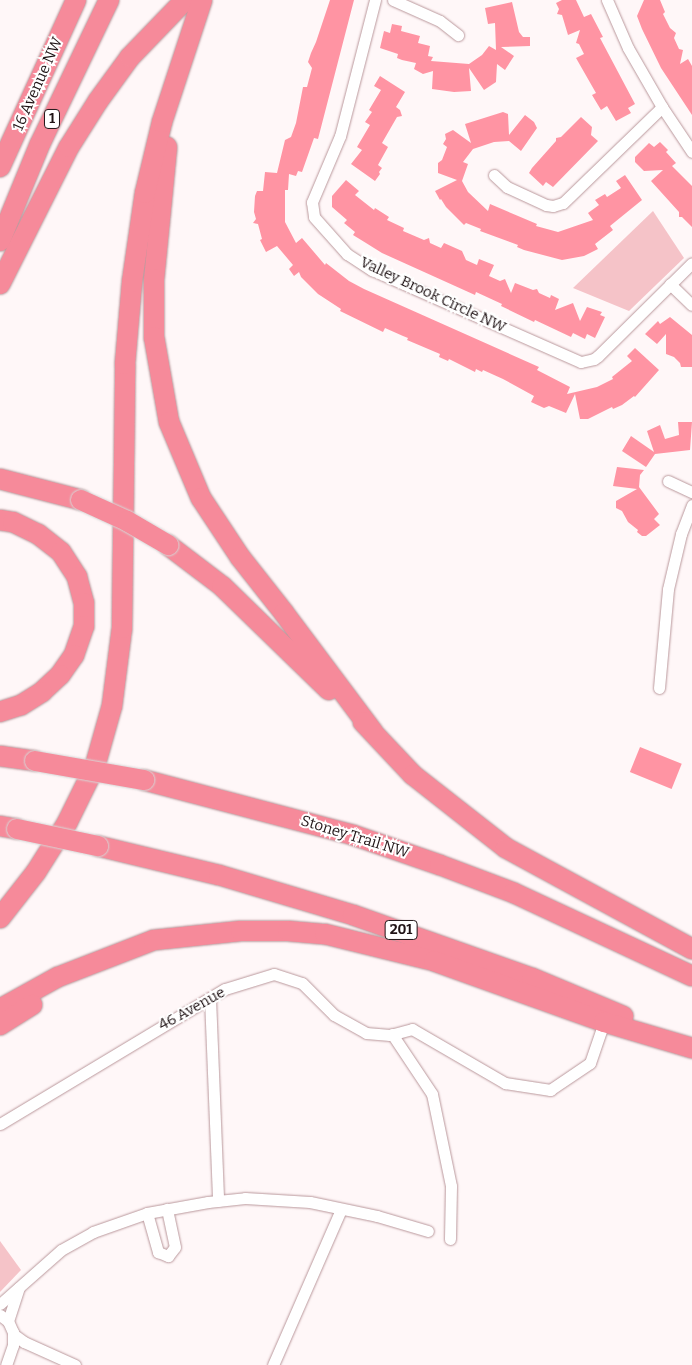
<!DOCTYPE html>
<style>
body{margin:0}
#map{position:relative;width:692px;height:1365px;overflow:hidden;background:#fff7f8;font-family:Bitter,serif}
div>[style]{position:absolute}
[style*='--x']{left:calc(var(--x)*1px);top:calc(var(--y)*1px);width:calc(var(--w)*1px);rotate:calc(var(--a)*1deg)}
.green>*{inset:0;background:#f5c3c8}
.building>*{inset:0;background:#ff94a3;transform-origin:0 0}
.roads{filter:drop-shadow(0 0 1px #ba989c) drop-shadow(0 0 1px #ba989c)}
.street>*{height:11px;margin:-5.5px;padding:0 5.5px;transform-origin:5.5px;border-radius:5.5px;background:#fff}
.highway>*{height:20px;margin:-10px;padding:0 10px;transform-origin:10px;border-radius:10px;background:#f68a9a}
.bridges{filter:drop-shadow(0 0 1px #d7d5d5) drop-shadow(0 0 1px #d7d5d5)}
.highway-bridge>*{height:20px;margin:-10px;padding:0 10px;transform-origin:10px;border-radius:10px;background:#f68a9a}
span{translate:-50% -50%;white-space:nowrap;text-align:center;line-height:1.15;-webkit-text-stroke:4px #fff;paint-order:stroke}
.shield-label span{padding:1px 4px;background:#fff;border:1px solid;border-radius:4px;-webkit-text-stroke-width:0}
.shield-label{font-size:14px;color:#201416;font-weight:700}
.street-label{font-size:15px;color:#201416}
</style>
<div id="map">
<div class="green">
<div style="clip-path:polygon(653px 211px,684px 258px,629px 311px,573px 288px)"></div>
<div style="clip-path:polygon(0 1241px,21px 1270px,0 1292px)"></div>
</div>
<div class="building">
<div style="clip-path:polygon(330px 0,354px 0,318px 139px,314px 138px,302px 172px,298px 171px,296px 176px,289px 174px,288px 190px,285px 190px,285px 222px,296px 243px,302px 238px,325px 265px,326px 263px,349px 281px,364px 289px,539px 367px,537px 370px,570px 387px,567px 394px,597px 387px,613px 379px,612px 377px,632px 361px,627px 356px,635px 348px,659px 370px,635px 397px,634px 396px,622px 405px,613px 409px,612px 407px,588px 419px,580px 419px,575px 394px,566px 413px,549px 406px,544px 408px,531px 402px,534px 396px,503px 379px,483px 370px,482px 372px,476px 369px,475px 372px,449px 359px,448px 361px,439px 357px,440px 354px,407px 340px,408px 338px,403px 336px,385px 328px,383px 332px,340px 311px,341px 309px,318px 294px,301px 277px,299px 272px,294px 276px,289px 269px,293px 265px,277px 246px,266px 252px,260px 240px,262px 239px,258px 224px,253px 223px,256px 219px,254px 212px,255px 196px,257px 191px,263px 191px,265px 172px,277px 173px,285px 140px,291px 137px,296px 123px,303px 87px,307px 87px,312px 68px,308px 62px,311px 53px,316px 42px)"></div>
<div style="clip-path:polygon(562px 0,576px 0,584px 17px,591px 14px,603px 37px,600px 38px,635px 104px,628px 108px,631px 113px,616px 121px,607px 106px,601px 110px,592px 95px,596px 93px,576px 58px,584px 54px,579px 44px,576px 43px,580px 30px,568px 35px,562px 15px,557px 14px,559px 9px,556px 3px)"></div>
<div style="clip-path:polygon(644px 0,660px 0,665px 12px,663px 14px,670px 28px,676px 33px,674px 38px,679px 49px,683px 50px,680px 64px,688px 59px,692px 66px,692px 115px,661px 68px,642px 29px,637px 16px)"></div>
<div style="clip-path:polygon(512px 2px,519px 32px,523px 37px,530px 37px,530px 46px,501px 47px,514px 56px,505px 70px,497px 64px,496px 82px,484px 90px,469px 68px,471px 91px,454px 92px,432px 89px,433px 71px,423px 74px,414px 69px,416px 63px,402px 60px,397px 58px,398px 54px,380px 48px,384px 31px,390px 33px,392px 24px,402px 26px,401px 31px,420px 36px,418px 43px,430px 46px,428px 56px,433px 57px,431px 61px,469px 64px,482px 55px,489px 46px,496px 50px,495px 23px,488px 24px,485px 8px)"></div>
<div style="clip-path:polygon(380px 76px,405px 92px,396px 107px,400px 110px,402px 116px,397px 117px,382px 143px,388px 147px,378px 165px,382px 168px,379px 172px,380px 174px,375px 181px,351px 164px,362px 150px,357px 147px,370px 125px,365px 122px,372px 112px,369px 110px,381px 90px,374px 86px)"></div>
<div style="clip-path:polygon(503px 112px,508px 114px,509px 135px,525px 115px,534px 122px,537px 128px,521px 151px,509px 141px,494px 142px,473px 149px,463px 162px,468px 164px,462px 181px,468px 192px,488px 211px,490px 204px,537px 224px,536px 226px,558px 232px,593px 220px,588px 213px,599px 205px,595px 200px,605px 194px,607px 197px,621px 188px,616px 181px,625px 175px,642px 200px,610px 226px,613px 230px,595px 244px,598px 249px,584px 256px,562px 260px,524px 250px,517px 247px,518px 245px,480px 231px,481px 229px,466px 223px,464px 225px,446px 207px,441px 199px,440px 200px,435px 191px,457px 180px,438px 173px,438px 163px,442px 160px,447px 147px,443px 144px,446px 139px,445px 134px,453px 130px,471px 143px,465px 124px)"></div>
<div style="clip-path:polygon(581px 117px,592px 127px,591px 135px,598px 141px,553px 187px,546px 182px,543px 186px,529px 173px,532px 168px,556px 141px,556px 138px,561px 137px)"></div>
<div style="clip-path:polygon(660px 142px,668px 150px,666px 152px,676px 163px,672px 166px,692px 186px,692px 227px,682px 217px,679px 217px,679px 212px,651px 181px,663px 170px,644px 171px,635px 162px,635px 157px,649px 143px,654px 147px)"></div>
<div style="clip-path:polygon(346px 180px,359px 191px,355px 195px,374px 210px,375px 208px,389px 217px,387px 220px,404px 228px,403px 231px,424px 240px,429px 238px,430px 243px,441px 248px,444px 243px,462px 251px,466px 260px,477px 265px,479px 259px,494px 265px,489px 276px,500px 281px,505px 279px,511px 293px,515px 283px,533px 290px,537px 289px,539px 293px,550px 298px,551px 295px,559px 299px,555px 310px,573px 303px,580px 321px,587px 307px,602px 312px,600px 315px,605px 317px,595px 338px,587px 334px,585px 339px,573px 333px,571px 337px,535px 320px,534px 322px,501px 306px,502px 304px,476px 292px,475px 295px,382px 253px,366px 243px,353px 235px,355px 232px,344px 223px,347px 220px,332px 207px,332px 196px)"></div>
<div style="clip-path:polygon(670px 317px,692px 335px,692px 367px,681px 367px,680px 363px,674px 357px,666px 354px,666px 334px,657px 344px,645px 334px,658px 321px,660px 324px)"></div>
<div style="clip-path:polygon(678px 422px,692px 422px,690px 450px,655px 454px,646px 467px,622px 451px,631px 436px,654px 452px,647px 431px,660px 425px,665px 439px,679px 435px)"></div>
<div style="clip-path:polygon(617px 467px,644px 470px,640px 475px,639px 487px,659px 514px,654px 519px,660px 525px,646px 536px,642px 536px,637px 532px,638px 530px,628px 522px,622px 511px,616px 508px,616px 501px,637px 489px,613px 486px)"></div>
<div style="left:640px;top:747px;width:45px;height:27px;rotate:22deg"></div>
</div>
<div class="roads">
<div class="street">
<div style="--x:375;--y:0;--w:140;--a:104.4"></div>
<div style="--x:340;--y:136;--w:72;--a:113"></div>
<div style="--x:312;--y:202;--w:15;--a:82"></div>
<div style="--x:314;--y:217;--w:50;--a:48.3"></div>
<div style="--x:347;--y:254;--w:30;--a:33"></div>
<div style="--x:372;--y:270;--w:228;--a:23.8"></div>
<div style="--x:581;--y:362;--w:13;--a:-13"></div>
<div style="--x:594;--y:359;--w:5;--a:-37"></div>
<div style="--x:598;--y:356;--w:132;--a:-44.7"></div>
<div style="--x:393;--y:0;--w:51;--a:24.1"></div>
<div style="--x:440;--y:21;--w:23;--a:38"></div>
<div style="--x:607;--y:0;--w:52;--a:66.4"></div>
<div style="--x:628;--y:48;--w:68;--a:60"></div>
<div style="--x:662;--y:107;--w:54;--a:56.3"></div>
<div style="--x:494;--y:175;--w:18;--a:43"></div>
<div style="--x:507;--y:187;--w:43;--a:24.8"></div>
<div style="--x:546;--y:205;--w:7;--a:8"></div>
<div style="--x:553;--y:206;--w:10;--a:-17"></div>
<div style="--x:563;--y:203;--w:138;--a:-44.1"></div>
<div style="--x:670;--y:284;--w:30;--a:44"></div>
<div style="--x:668;--y:481;--w:26;--a:25"></div>
<div style="--x:659;--y:688;--w:99;--a:-84.8"></div>
<div style="--x:668;--y:589;--w:57;--a:-76.7"></div>
<div style="--x:681;--y:534;--w:31;--a:-69"></div>
<div style="--x:210;--y:998;--w:203;--a:87.7"></div>
<div style="--x:392;--y:1034;--w:72;--a:56.3"></div>
<div style="--x:432;--y:1094;--w:94;--a:78.3"></div>
<div style="--x:451;--y:1186;--w:53;--a:91.1"></div>
<div style="--x:0;--y:1124;--w:262;--a:-31"></div>
<div style="--x:225;--y:989;--w:51;--a:-17"></div>
<div style="--x:274;--y:974;--w:29;--a:18"></div>
<div style="--x:302;--y:983;--w:45;--a:45"></div>
<div style="--x:334;--y:1015;--w:37;--a:29"></div>
<div style="--x:366;--y:1033;--w:24;--a:5"></div>
<div style="--x:390;--y:1035;--w:23;--a:-15"></div>
<div style="--x:412;--y:1029;--w:108;--a:30.1"></div>
<div style="--x:505;--y:1083;--w:46;--a:8.8"></div>
<div style="--x:550;--y:1090;--w:48;--a:-34"></div>
<div style="--x:590;--y:1063;--w:43;--a:-71.1"></div>
<div style="--x:147;--y:1213;--w:41;--a:74.2"></div>
<div style="--x:158;--y:1252;--w:11;--a:22"></div>
<div style="--x:168;--y:1256;--w:11;--a:-52"></div>
<div style="--x:175;--y:1247;--w:39;--a:-102"></div>
<div style="--x:0;--y:1304;--w:81;--a:-41.5"></div>
<div style="--x:61;--y:1250;--w:37;--a:-29"></div>
<div style="--x:93;--y:1232;--w:57;--a:-19.4"></div>
<div style="--x:147;--y:1213;--w:62;--a:-10.2"></div>
<div style="--x:208;--y:1202;--w:37;--a:-6"></div>
<div style="--x:245;--y:1198;--w:65;--a:3.5"></div>
<div style="--x:310;--y:1202;--w:68;--a:11.8"></div>
<div style="--x:377;--y:1216;--w:53;--a:16.4"></div>
<div style="--x:0;--y:1315;--w:10;--a:37"></div>
<div style="--x:8;--y:1321;--w:12;--a:66"></div>
<div style="--x:13;--y:1332;--w:13;--a:90"></div>
<div style="--x:13;--y:1345;--w:21;--a:109"></div>
<div style="--x:8;--y:1321;--w:35;--a:-72"></div>
<div style="--x:13;--y:1334;--w:14;--a:36"></div>
<div style="--x:24;--y:1342;--w:56;--a:24.3"></div>
<div style="--x:273;--y:1365;--w:170;--a:-66.4"></div>
</div>
<div class="highway">
<div style="--x:167;--y:147;--w:133;--a:95.6"></div>
<div style="--x:154;--y:279;--w:58;--a:90"></div>
<div style="--x:154;--y:337;--w:86;--a:80"></div>
<div style="--x:169;--y:422;--w:82;--a:67.2"></div>
<div style="--x:201;--y:498;--w:71;--a:56.5"></div>
<div style="--x:240;--y:557;--w:71;--a:51.8"></div>
<div style="--x:284;--y:613;--w:149;--a:53.2"></div>
<div style="--x:0;--y:167;--w:183;--a:-65.5"></div>
<div style="--x:0;--y:241;--w:105;--a:-67.6"></div>
<div style="--x:40;--y:144;--w:160;--a:-64.4"></div>
<div style="--x:0;--y:284;--w:153;--a:-63.3"></div>
<div style="--x:69;--y:147;--w:54;--a:-57.8"></div>
<div style="--x:98;--y:101;--w:54;--a:-54"></div>
<div style="--x:130;--y:57;--w:79;--a:-46"></div>
<div style="--x:0;--y:479;--w:84;--a:14.5"></div>
<div style="--x:0;--y:520;--w:13;--a:9"></div>
<div style="--x:13;--y:522;--w:28;--a:26"></div>
<div style="--x:38;--y:534;--w:29;--a:38"></div>
<div style="--x:61;--y:552;--w:30;--a:57"></div>
<div style="--x:77;--y:577;--w:27;--a:75"></div>
<div style="--x:84;--y:603;--w:23;--a:90"></div>
<div style="--x:84;--y:626;--w:31;--a:109"></div>
<div style="--x:74;--y:655;--w:24;--a:125"></div>
<div style="--x:60;--y:675;--w:25;--a:137"></div>
<div style="--x:42;--y:692;--w:25;--a:148"></div>
<div style="--x:21;--y:705;--w:22;--a:162"></div>
<div style="--x:168;--y:545;--w:68;--a:37.2"></div>
<div style="--x:222;--y:586;--w:149;--a:44.2"></div>
<div style="--x:363;--y:722;--w:73;--a:46.7"></div>
<div style="--x:413;--y:775;--w:118;--a:38.1"></div>
<div style="--x:506;--y:848;--w:212;--a:28.5"></div>
<div style="--x:0;--y:756;--w:35;--a:8"></div>
<div style="--x:144;--y:780;--w:216;--a:14.7"></div>
<div style="--x:353;--y:835;--w:92;--a:19"></div>
<div style="--x:440;--y:865;--w:79;--a:20.7"></div>
<div style="--x:514;--y:893;--w:196;--a:25"></div>
<div style="--x:0;--y:826;--w:17;--a:10"></div>
<div style="--x:98;--y:846;--w:124;--a:13.5"></div>
<div style="--x:219;--y:875;--w:140;--a:16.6"></div>
<div style="--x:353;--y:915;--w:190;--a:19.4"></div>
<div style="--x:532;--y:978;--w:99;--a:22.7"></div>
<div style="--x:0;--y:918;--w:58;--a:-52"></div>
<div style="--x:36;--y:872;--w:58;--a:-57.7"></div>
<div style="--x:67;--y:823;--w:64;--a:-63.8"></div>
<div style="--x:95;--y:766;--w:62;--a:-74.2"></div>
<div style="--x:112;--y:706;--w:79;--a:-82.7"></div>
<div style="--x:122;--y:628;--w:264;--a:-89.3"></div>
<div style="--x:125;--y:364;--w:82;--a:-85.1"></div>
<div style="--x:132;--y:282;--w:90;--a:-81.7"></div>
<div style="--x:145;--y:193;--w:73;--a:-76.5"></div>
<div style="--x:162;--y:122;--w:128;--a:-71.8"></div>
<div style="--x:0;--y:1009;--w:66;--a:-28.9"></div>
<div style="--x:58;--y:977;--w:103;--a:-21.1"></div>
<div style="--x:154;--y:940;--w:87;--a:-5.9"></div>
<div style="--x:241;--y:931;--w:47;--a:0"></div>
<div style="--x:288;--y:931;--w:37;--a:5"></div>
<div style="--x:325;--y:934;--w:112;--a:13.9"></div>
<div style="--x:434;--y:961;--w:181;--a:19.7"></div>
<div style="--x:604;--y:1022;--w:92;--a:16.5"></div>
<div style="--x:0;--y:1025;--w:38;--a:-32"></div>
</div>
</div>
<div class="bridges">
<div class="highway-bridge">
<div style="--x:81;--y:500;--w:51;--a:24.5"></div>
<div style="--x:127;--y:521;--w:48;--a:30.3"></div>
<div style="--x:35;--y:761;--w:111;--a:9.9"></div>
<div style="--x:17;--y:829;--w:83;--a:11.9"></div>
</div>
</div>
<div class="shield-label">
<span style="left:52px;top:119px">1</span>
<span style="left:401px;top:930px">201</span>
</div>
<div class="street-label">
<span style="left:38px;top:84px;rotate:-66deg">16 Avenue NW</span>
<span style="left:433px;top:295px;rotate:25deg">Valley Brook Circle NW</span>
<span style="left:355px;top:837px;rotate:17deg">Stoney Trail NW</span>
<span style="left:192px;top:1009px;rotate:-29deg">46 Avenue</span>
</div>
</div>
